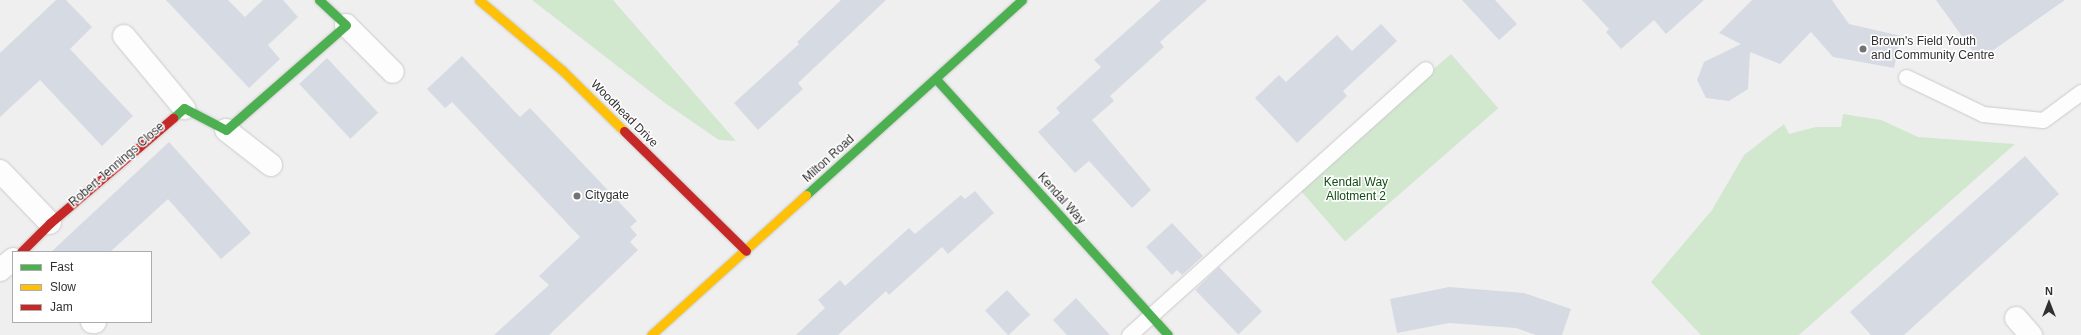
<!DOCTYPE html>
<style>
body{margin:0}
#map{position:relative;width:2081px;height:335px;overflow:hidden;background:#efeff0;font-family:Helvetica,sans-serif}
div>[style]{position:absolute}
[style*='--x']{left:calc(var(--x)*1px);top:calc(var(--y)*1px);width:calc(var(--w)*1px);rotate:calc(var(--a)*1deg)}
.green>*{inset:0;background:#d1e8cf;transform-origin:0 0}
.building>*{inset:0;background:#d6dae2;transform-origin:0 0}
.roads{filter:drop-shadow(0 0 1px #cbcbcb) drop-shadow(0 0 1px #cbcbcb)}
.lane>*{height:15px;margin:-7.5px;padding:0 7.5px;transform-origin:7.5px;border-radius:7.5px;background:#fdfdfd}
.street>*{height:22px;margin:-11px;padding:0 11px;transform-origin:11px;border-radius:11px;background:#fdfdfd}
.fast>*{height:9px;margin:-4.5px;padding:0 4.5px;transform-origin:4.5px;border-radius:4.5px;background:#4caf50}
.slow>*{height:9px;margin:-4.5px;padding:0 4.5px;transform-origin:4.5px;border-radius:4.5px;background:#ffc107}
.jam>*{height:9px;margin:-4.5px;padding:0 4.5px;transform-origin:4.5px;border-radius:4.5px;background:#c62828}
.dots>*{width:11px;height:11px;translate:-50% -50%;box-sizing:border-box;border:2px solid #fff;border-radius:50%}
span{translate:-50% -50%;white-space:nowrap;text-align:center;line-height:1.15;-webkit-text-stroke:3px #fff;paint-order:stroke}
.poi-label{font-size:12px;color:#303031}
.left{translate:0 -50%;text-align:left}
.street-label{font-size:12px;color:#303031}
.park-label{font-size:12px;color:#124c12}
.legend{position:absolute;left:12px;top:251px;width:140px;height:72px;box-sizing:border-box;background:#fff;border:1px solid #acacad;margin:0;padding:5px 7px;list-style:none;font-size:12px;color:#303031}
.legend li{display:flex;align-items:center;gap:8px;height:20px}
.legend b{width:20px;border:1px solid #acacad}
.north{position:absolute;left:2029px;top:283px;width:40px;height:40px;-webkit-text-stroke:3px #fff;paint-order:stroke;rotate:0deg;font-size:11px;font-weight:700;line-height:16px;text-align:center;color:#303031}
.north::after{content:'';display:block;margin:auto;width:14px;height:18px;background:#303031;clip-path:polygon(50% 0,100% 100%,50% 72%,0 100%)}
</style>
<div id="map">
<div class="green">
<div style="clip-path:polygon(532px 0,613px 0,736px 141px,719px 140px,665px 103px)"></div>
<div style="left:1451px;top:54px;width:72px;height:203px;rotate:49deg"></div>
<div style="clip-path:polygon(1843px 114px,1881px 120px,1918px 137px,2015px 144px,1799px 335px,1701px 335px,1651px 282px,1712px 210px,1744px 155px,1784px 124px,1789px 134px,1816px 127px,1841px 127px)"></div>
</div>
<div class="building">
<div style="clip-path:polygon(56px 0,66px 0,92px 27px,70px 49px,133px 116px,102px 146px,40px 80px,0 117px,0 53px)"></div>
<div style="clip-path:polygon(166px 0,228px 0,245px 17px,263px 0,283px 0,298px 17px,268px 45px,280px 59px,249px 88px)"></div>
<div style="clip-path:polygon(841px 0,886px 0,798px 83px,803px 89px,758px 130px,734px 103px,799px 44px,797px 42px)"></div>
<div style="clip-path:polygon(1161px 0,1207px 0,1160px 42px,1164px 47px,1110px 96px,1114px 101px,1092px 120px,1151px 190px,1132px 208px,1089px 161px,1075px 173px,1038px 132px,1060px 113px,1056px 108px,1101px 67px,1094px 60px)"></div>
<div style="clip-path:polygon(1462px 0,1495px 0,1517px 24px,1499px 40px)"></div>
<div style="clip-path:polygon(1582px 0,1704px 0,1666px 34px,1654px 20px,1621px 49px,1606px 32px,1609px 29px)"></div>
<div style="clip-path:polygon(1752px 0,1832px 0,1849px 24px,1901px 36px,1894px 68px,1833px 57px,1811px 32px,1780px 64px,1750px 52px,1748px 89px,1729px 101px,1706px 98px,1697px 80px,1704px 62px,1741px 44px,1719px 33px)"></div>
<div style="clip-path:polygon(1936px 0,2065px 0,1979px 60px)"></div>
<div style="clip-path:polygon(1381px 24px,1397px 41px,1343px 91px,1347px 96px,1297px 143px,1255px 98px,1279px 75px,1286px 82px,1337px 35px,1352px 51px)"></div>
<div style="clip-path:polygon(462px 56px,520px 117px,530px 108px,637px 221px,630px 227px,637px 235px,630px 242px,638px 250px,549px 335px,494px 335px,549px 285px,539px 276px,580px 237px,452px 102px,445px 108px,427px 89px)"></div>
<div style="left:327px;top:58px;width:75px;height:38px;rotate:47deg"></div>
<div style="clip-path:polygon(169px 142px,251px 233px,221px 259px,168px 199px,110px 252px,51px 252px)"></div>
<div style="clip-path:polygon(2025px 156px,2059px 194px,1904px 335px,1871px 335px,1850px 312px)"></div>
<div style="clip-path:polygon(975px 191px,994px 213px,948px 254px,942px 247px,889px 295px,886px 291px,838px 335px,796px 335px,825px 308px,818px 300px,840px 280px,845px 286px,909px 228px,915px 234px,961px 195px,965px 199px)"></div>
<div style="clip-path:polygon(1172px 223px,1203px 256px,1182px 275px,1177px 270px,1172px 275px,1146px 247px)"></div>
<div style="left:1219px;top:267px;width:62px;height:33px;rotate:46deg"></div>
<div style="clip-path:polygon(1449px 287px,1524px 293px,1571px 309px,1562px 335px,1536px 335px,1516px 328px,1449px 323px,1397px 333px,1390px 299px)"></div>
<div style="left:1007px;top:290px;width:34px;height:30px;rotate:47deg"></div>
<div style="clip-path:polygon(1076px 298px,1110px 335px,1067px 335px,1053px 320px)"></div>
</div>
<div class="roads">
<div class="lane">
<div style="--x:1906;--y:77;--w:85;--a:25.7"></div>
<div style="--x:1983;--y:114;--w:60;--a:5.7"></div>
<div style="--x:2043;--y:120;--w:47;--a:-36.4"></div>
<div style="--x:1129;--y:335;--w:398;--a:-41.9"></div>
</div>
<div class="street">
<div style="--x:346;--y:25;--w:66;--a:45"></div>
<div style="--x:124;--y:36;--w:94;--a:50.2"></div>
<div style="--x:226;--y:130;--w:57;--a:37.9"></div>
<div style="--x:0;--y:171;--w:72;--a:46.1"></div>
<div style="--x:0;--y:270;--w:17;--a:-40"></div>
<div style="--x:2016;--y:318;--w:23;--a:49"></div>
<div style="--x:92;--y:322;--w:3;--a:0"></div>
</div>
<div class="fast">
<div style="--x:936;--y:79;--w:345;--a:47.8"></div>
<div style="--x:173;--y:118;--w:15;--a:-42"></div>
<div style="--x:184;--y:108;--w:47;--a:27.6"></div>
<div style="--x:226;--y:130;--w:159;--a:-41.2"></div>
<div style="--x:346;--y:25;--w:37;--a:-137"></div>
<div style="--x:806;--y:195;--w:291;--a:-42.1"></div>
</div>
<div class="slow">
<div style="--x:479;--y:0;--w:110;--a:40.2"></div>
<div style="--x:563;--y:71;--w:86;--a:44.5"></div>
<div style="--x:651;--y:335;--w:209;--a:-42.1"></div>
</div>
<div class="jam">
<div style="--x:624;--y:131;--w:171;--a:44.5"></div>
<div style="--x:21;--y:252;--w:41;--a:-45"></div>
<div style="--x:50;--y:223;--w:162;--a:-40.5"></div>
</div>
</div>
<div class="dots">
<div style="left:1863px;top:49px;background:#737374"></div>
<div style="left:577px;top:196px;background:#737374"></div>
</div>
<div class="poi-label">
<span class="left" style="left:1871px;top:49px">Brown's Field Youth<br>and Community Centre</span>
<span class="left" style="left:585px;top:196px">Citygate</span>
</div>
<div class="street-label">
<span style="left:624px;top:114px;rotate:45deg">Woodhead Drive</span>
<span style="left:829px;top:159px;rotate:-42deg">Milton Road</span>
<span style="left:117px;top:165px;rotate:-41deg">Robert Jennings Close</span>
<span style="left:1061px;top:199px;rotate:48deg">Kendal Way</span>
</div>
<div class="park-label">
<span style="left:1356px;top:190px">Kendal Way<br>Allotment 2</span>
</div>
<ul class="legend">
<li><b style="height:5px;background:#4caf50"></b>Fast</li>
<li><b style="height:5px;background:#ffc107"></b>Slow</li>
<li><b style="height:5px;background:#c62828"></b>Jam</li>
</ul>
<div class="north">N</div>
</div>
